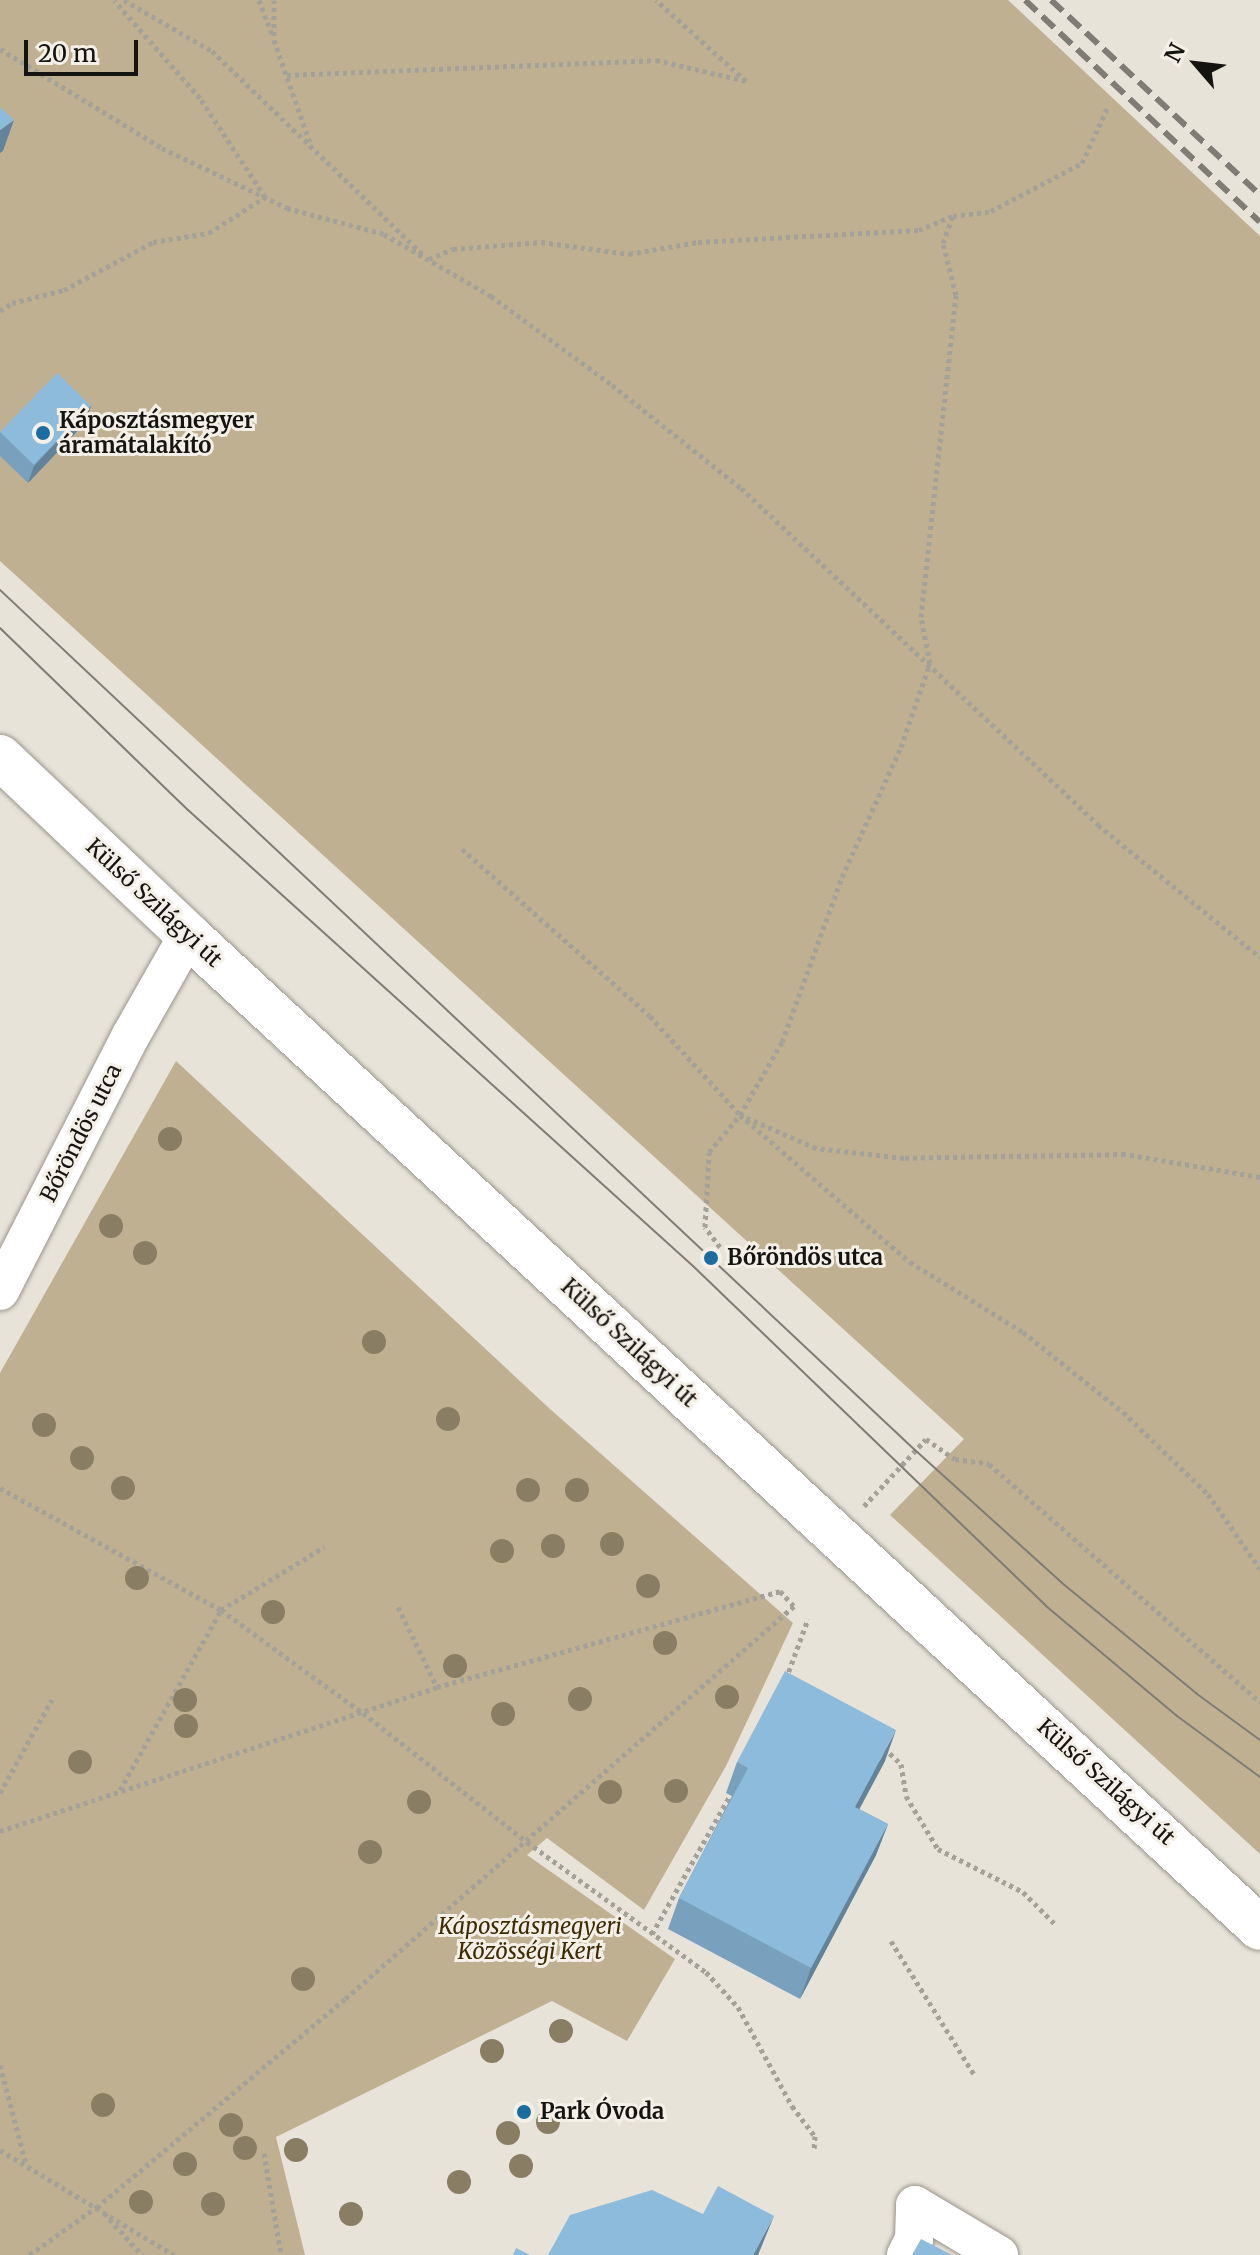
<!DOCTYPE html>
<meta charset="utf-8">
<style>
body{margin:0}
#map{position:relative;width:1260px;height:2255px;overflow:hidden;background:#e8e3d9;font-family:Merriweather,serif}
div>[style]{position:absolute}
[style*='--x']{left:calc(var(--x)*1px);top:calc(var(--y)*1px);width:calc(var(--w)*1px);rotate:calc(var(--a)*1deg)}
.green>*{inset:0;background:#c0b092}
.path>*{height:5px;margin-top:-2.5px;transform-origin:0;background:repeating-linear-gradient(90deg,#a4a199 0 4px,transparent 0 8px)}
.roads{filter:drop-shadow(0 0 2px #9a958c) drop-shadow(0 0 2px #9a958c)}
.street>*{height:38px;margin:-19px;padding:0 19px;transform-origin:19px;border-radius:19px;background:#fff}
.secondary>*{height:44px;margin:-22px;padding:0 22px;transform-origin:22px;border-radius:22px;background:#fff}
.tram>*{height:2px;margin:-1px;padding:0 1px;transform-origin:1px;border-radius:1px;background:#7f7c75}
.rail>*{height:6px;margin-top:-3px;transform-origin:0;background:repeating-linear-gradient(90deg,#7f7c75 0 16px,transparent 0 24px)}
.trees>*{width:24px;height:24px;margin:-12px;border-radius:50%;background:#897e63}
.wall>*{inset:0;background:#79a1bd}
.shaded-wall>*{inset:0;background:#63839a}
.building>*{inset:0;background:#8dbbdc;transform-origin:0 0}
.dots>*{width:22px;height:22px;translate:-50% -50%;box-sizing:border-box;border:4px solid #f5f0e7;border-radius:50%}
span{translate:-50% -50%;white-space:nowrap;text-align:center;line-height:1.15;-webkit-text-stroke:6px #f5f0e7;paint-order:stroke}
.poi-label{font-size:22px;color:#151410;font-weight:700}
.left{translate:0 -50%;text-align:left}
.street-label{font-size:22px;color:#151410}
.park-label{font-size:22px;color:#3c2b03;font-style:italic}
.north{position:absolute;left:1156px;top:24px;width:80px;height:80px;-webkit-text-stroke:6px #f5f0e7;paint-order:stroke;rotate:298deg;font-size:22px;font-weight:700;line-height:32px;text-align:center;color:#151410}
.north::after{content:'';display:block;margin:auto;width:28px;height:36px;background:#151410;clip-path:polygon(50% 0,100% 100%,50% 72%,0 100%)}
.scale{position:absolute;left:24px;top:40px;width:114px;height:36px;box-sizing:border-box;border:4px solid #151410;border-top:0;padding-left:10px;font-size:24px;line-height:28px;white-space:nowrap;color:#151410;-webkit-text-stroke:6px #f5f0e7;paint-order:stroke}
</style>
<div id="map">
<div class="green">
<div style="clip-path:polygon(0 0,1008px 0,1260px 236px,1260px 1854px,890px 1515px,964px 1439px,0 561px)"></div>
<div style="clip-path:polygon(176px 1061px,550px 1409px,793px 1623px,726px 1766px,644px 1910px,547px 1838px,527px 1855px,675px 1959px,627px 2041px,552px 2001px,276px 2137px,305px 2255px,0 2255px,0 1373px)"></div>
</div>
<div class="path">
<div style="--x:124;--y:0;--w:102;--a:30.1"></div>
<div style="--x:212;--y:51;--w:292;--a:44"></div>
<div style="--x:259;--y:0;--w:39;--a:69"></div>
<div style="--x:274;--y:0;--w:40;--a:90"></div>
<div style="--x:274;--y:40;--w:109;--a:70.7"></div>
<div style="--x:0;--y:49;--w:190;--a:31.4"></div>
<div style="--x:162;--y:148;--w:139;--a:25.6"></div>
<div style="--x:287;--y:208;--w:100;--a:15"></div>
<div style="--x:384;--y:234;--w:124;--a:30.1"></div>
<div style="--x:491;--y:296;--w:150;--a:36.3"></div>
<div style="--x:612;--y:385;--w:165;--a:38.6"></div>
<div style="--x:741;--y:488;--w:491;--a:43.3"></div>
<div style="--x:1098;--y:825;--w:209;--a:39.2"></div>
<div style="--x:287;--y:75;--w:369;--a:-2.3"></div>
<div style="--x:656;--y:60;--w:92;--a:13.1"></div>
<div style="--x:746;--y:81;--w:121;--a:-138"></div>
<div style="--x:429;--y:259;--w:26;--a:-23"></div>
<div style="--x:453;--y:249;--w:88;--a:-4.5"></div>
<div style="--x:541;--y:242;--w:89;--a:7.8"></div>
<div style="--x:629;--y:254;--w:70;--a:-9.9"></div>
<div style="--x:698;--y:242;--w:221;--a:-3.1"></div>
<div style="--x:919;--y:230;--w:36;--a:-23"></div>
<div style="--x:0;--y:311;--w:14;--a:-34"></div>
<div style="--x:12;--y:303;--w:54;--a:-14"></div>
<div style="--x:64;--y:290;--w:101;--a:-28.3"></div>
<div style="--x:153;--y:242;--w:57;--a:-9.1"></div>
<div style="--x:209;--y:233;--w:67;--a:-32.7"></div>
<div style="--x:265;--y:197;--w:118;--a:-123.3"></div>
<div style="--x:200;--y:98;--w:130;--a:-131.3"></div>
<div style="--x:462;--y:849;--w:251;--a:41.6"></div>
<div style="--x:650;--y:1016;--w:134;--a:47.7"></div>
<div style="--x:1260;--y:1177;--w:137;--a:-170.3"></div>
<div style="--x:1125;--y:1154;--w:221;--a:179"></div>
<div style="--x:904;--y:1158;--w:89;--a:-173.5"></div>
<div style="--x:816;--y:1148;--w:83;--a:-156.5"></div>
<div style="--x:740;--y:1115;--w:225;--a:40.9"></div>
<div style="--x:910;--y:1262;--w:133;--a:31.8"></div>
<div style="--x:1023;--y:1332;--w:128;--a:38.7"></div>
<div style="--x:1123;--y:1412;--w:118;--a:44"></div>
<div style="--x:1208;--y:1494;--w:91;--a:55.3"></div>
<div style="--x:720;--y:1247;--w:25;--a:-127"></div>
<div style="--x:705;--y:1227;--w:75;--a:-86.9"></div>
<div style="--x:709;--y:1152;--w:48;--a:-50"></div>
<div style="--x:740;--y:1115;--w:84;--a:-60.1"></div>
<div style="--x:782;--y:1042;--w:176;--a:-70"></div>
<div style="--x:842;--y:877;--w:143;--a:-65.6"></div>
<div style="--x:901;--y:747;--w:89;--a:-71"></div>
<div style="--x:930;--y:663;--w:47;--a:-101.1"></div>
<div style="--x:921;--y:617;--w:324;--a:-83.8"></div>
<div style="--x:956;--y:295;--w:54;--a:-104"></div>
<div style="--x:943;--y:243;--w:29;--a:-70"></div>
<div style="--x:953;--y:216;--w:38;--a:-7"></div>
<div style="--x:991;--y:211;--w:103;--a:-27.8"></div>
<div style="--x:1082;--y:163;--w:60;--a:-65.2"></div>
<div style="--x:0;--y:1488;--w:252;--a:28.9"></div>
<div style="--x:221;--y:1610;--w:175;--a:36"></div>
<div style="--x:363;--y:1713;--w:209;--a:38.2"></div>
<div style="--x:527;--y:1842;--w:221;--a:36"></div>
<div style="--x:706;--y:1972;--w:47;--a:47.6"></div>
<div style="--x:738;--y:2007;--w:113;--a:61.4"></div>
<div style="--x:792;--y:2106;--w:38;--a:53"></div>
<div style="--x:815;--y:2136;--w:15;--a:94"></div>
<div style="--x:864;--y:1506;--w:91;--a:-47.2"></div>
<div style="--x:926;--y:1439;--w:35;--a:35"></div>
<div style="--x:955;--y:1459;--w:34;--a:8"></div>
<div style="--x:989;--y:1464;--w:361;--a:41.3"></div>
<div style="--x:398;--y:1607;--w:89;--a:64"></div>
<div style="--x:786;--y:1679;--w:64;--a:-69.9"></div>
<div style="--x:884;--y:1748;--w:23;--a:43"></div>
<div style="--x:901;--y:1764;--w:32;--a:81"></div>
<div style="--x:906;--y:1796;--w:62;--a:58.9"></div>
<div style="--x:938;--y:1849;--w:95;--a:26.8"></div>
<div style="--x:1023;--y:1892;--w:47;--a:45"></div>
<div style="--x:120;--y:1790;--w:206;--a:-60.7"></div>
<div style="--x:221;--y:1610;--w:121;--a:-31.5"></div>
<div style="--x:0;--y:1793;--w:107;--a:-61"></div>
<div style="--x:0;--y:1831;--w:460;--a:-18.2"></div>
<div style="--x:437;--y:1687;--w:356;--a:-15.6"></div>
<div style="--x:780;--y:1591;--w:21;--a:47"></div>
<div style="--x:794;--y:1606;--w:597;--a:138.81"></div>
<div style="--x:345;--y:1999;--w:322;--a:140"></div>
<div style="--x:98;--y:2206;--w:85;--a:144.6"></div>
<div style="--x:652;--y:1934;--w:163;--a:-60.6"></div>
<div style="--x:891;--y:1941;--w:159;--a:58.1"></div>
<div style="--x:0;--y:2065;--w:102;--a:75.3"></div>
<div style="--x:0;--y:2150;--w:203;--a:31.1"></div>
<div style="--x:264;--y:2153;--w:103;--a:80.5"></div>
<div style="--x:104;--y:2213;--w:57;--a:47.9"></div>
</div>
<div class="roads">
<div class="street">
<div style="--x:0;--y:1291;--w:285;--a:-62.9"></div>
<div style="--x:130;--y:1037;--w:117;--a:-60.4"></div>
<div style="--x:906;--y:2255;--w:18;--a:-63"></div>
<div style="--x:914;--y:2239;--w:34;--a:-88"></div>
<div style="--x:915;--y:2205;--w:98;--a:30.8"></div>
</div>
<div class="secondary">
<div style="--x:0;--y:757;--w:259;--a:43.4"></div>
<div style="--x:188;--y:935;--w:1461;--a:42.81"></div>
</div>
</div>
<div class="tram">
<div style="--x:0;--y:590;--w:1256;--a:43.23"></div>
<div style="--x:915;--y:1450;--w:198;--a:42.1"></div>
<div style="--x:1062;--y:1583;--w:175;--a:39.4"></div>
<div style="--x:1197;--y:1694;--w:78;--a:36.1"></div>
<div style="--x:0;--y:628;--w:262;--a:44.1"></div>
<div style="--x:188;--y:810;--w:680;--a:42.08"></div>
<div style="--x:693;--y:1266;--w:490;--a:43.9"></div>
<div style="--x:1046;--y:1606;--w:171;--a:40"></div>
<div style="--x:1177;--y:1716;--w:103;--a:36.3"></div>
</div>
<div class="rail">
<div style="--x:1025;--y:0;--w:323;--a:43.4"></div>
<div style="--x:1051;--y:0;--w:286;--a:43"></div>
</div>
<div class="trees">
<div style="left:170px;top:1139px"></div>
<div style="left:111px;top:1226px"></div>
<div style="left:145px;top:1253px"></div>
<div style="left:374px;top:1342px"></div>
<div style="left:448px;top:1419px"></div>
<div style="left:44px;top:1425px"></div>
<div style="left:82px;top:1458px"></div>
<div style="left:123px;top:1488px"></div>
<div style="left:528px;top:1490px"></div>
<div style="left:577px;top:1490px"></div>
<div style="left:612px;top:1544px"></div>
<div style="left:553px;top:1546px"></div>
<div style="left:502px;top:1551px"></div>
<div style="left:137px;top:1578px"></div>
<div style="left:648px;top:1586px"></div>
<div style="left:273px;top:1612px"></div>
<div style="left:665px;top:1643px"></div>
<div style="left:455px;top:1666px"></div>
<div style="left:727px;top:1697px"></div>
<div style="left:580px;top:1699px"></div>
<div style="left:185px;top:1700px"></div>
<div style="left:503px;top:1714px"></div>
<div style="left:186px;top:1726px"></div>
<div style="left:80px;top:1762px"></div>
<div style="left:676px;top:1791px"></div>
<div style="left:610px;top:1792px"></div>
<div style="left:419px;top:1802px"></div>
<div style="left:370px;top:1852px"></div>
<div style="left:303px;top:1979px"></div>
<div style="left:561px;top:2031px"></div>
<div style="left:492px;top:2051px"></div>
<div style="left:103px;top:2105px"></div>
<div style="left:548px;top:2122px"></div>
<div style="left:231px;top:2125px"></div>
<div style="left:508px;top:2133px"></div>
<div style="left:245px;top:2148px"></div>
<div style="left:296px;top:2150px"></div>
<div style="left:185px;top:2164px"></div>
<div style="left:521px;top:2166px"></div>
<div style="left:459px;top:2182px"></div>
<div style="left:141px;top:2202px"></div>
<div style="left:213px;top:2204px"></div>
<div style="left:351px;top:2214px"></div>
</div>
<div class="wall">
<div style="clip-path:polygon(91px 406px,85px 423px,28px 483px,0 456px,0 432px)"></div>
<div style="clip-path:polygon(885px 1761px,859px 1809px,888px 1824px,876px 1855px,800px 1999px,668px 1929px,679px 1898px,732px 1796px,726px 1793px,737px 1762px)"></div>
</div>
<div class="shaded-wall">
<div style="clip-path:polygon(14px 120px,3px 151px,0 153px,0 130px)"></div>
<div style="clip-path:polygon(91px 406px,85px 423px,28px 483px,34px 466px)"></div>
<div style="clip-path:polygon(896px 1730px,885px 1761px,844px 1838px,855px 1807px)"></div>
<div style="clip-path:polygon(888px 1824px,876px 1855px,800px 1999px,811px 1968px)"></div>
<div style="clip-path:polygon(774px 2216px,758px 2255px,753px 2255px)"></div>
</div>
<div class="building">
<div style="clip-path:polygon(0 107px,14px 120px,0 130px)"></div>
<div style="left:57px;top:373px;width:47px;height:82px;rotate:44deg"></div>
<div style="clip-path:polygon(785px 1671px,896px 1730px,855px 1807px,888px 1824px,811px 1968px,679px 1898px,748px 1768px,737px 1762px)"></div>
<div style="clip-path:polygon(718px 2186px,774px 2216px,753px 2255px,548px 2255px,570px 2215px,652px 2190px,703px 2214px)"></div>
<div style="clip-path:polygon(921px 2239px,952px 2255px,912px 2255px)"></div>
<div style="clip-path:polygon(516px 2248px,530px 2255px,513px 2255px)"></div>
</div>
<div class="dots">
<div style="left:43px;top:433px;background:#1a6d9e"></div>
<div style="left:711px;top:1258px;background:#1a6d9e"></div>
<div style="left:524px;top:2112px;background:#1a6d9e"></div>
</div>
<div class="poi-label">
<span class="left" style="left:59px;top:433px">Káposztásmegyer<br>áramátalakító</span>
<span class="left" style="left:727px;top:1258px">Bőröndös utca</span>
<span class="left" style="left:540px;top:2112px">Park Óvoda</span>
</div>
<div class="street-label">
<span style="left:154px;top:903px;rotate:43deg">Külső Szilágyi út</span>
<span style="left:81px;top:1133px;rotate:-63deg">Bőröndös utca</span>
<span style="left:629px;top:1343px;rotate:43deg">Külső Szilágyi út</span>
<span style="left:1106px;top:1782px;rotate:42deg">Külső Szilágyi út</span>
</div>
<div class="park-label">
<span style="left:530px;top:1939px">Káposztásmegyeri<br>Közösségi Kert</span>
</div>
<div class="north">N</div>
<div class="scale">20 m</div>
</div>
